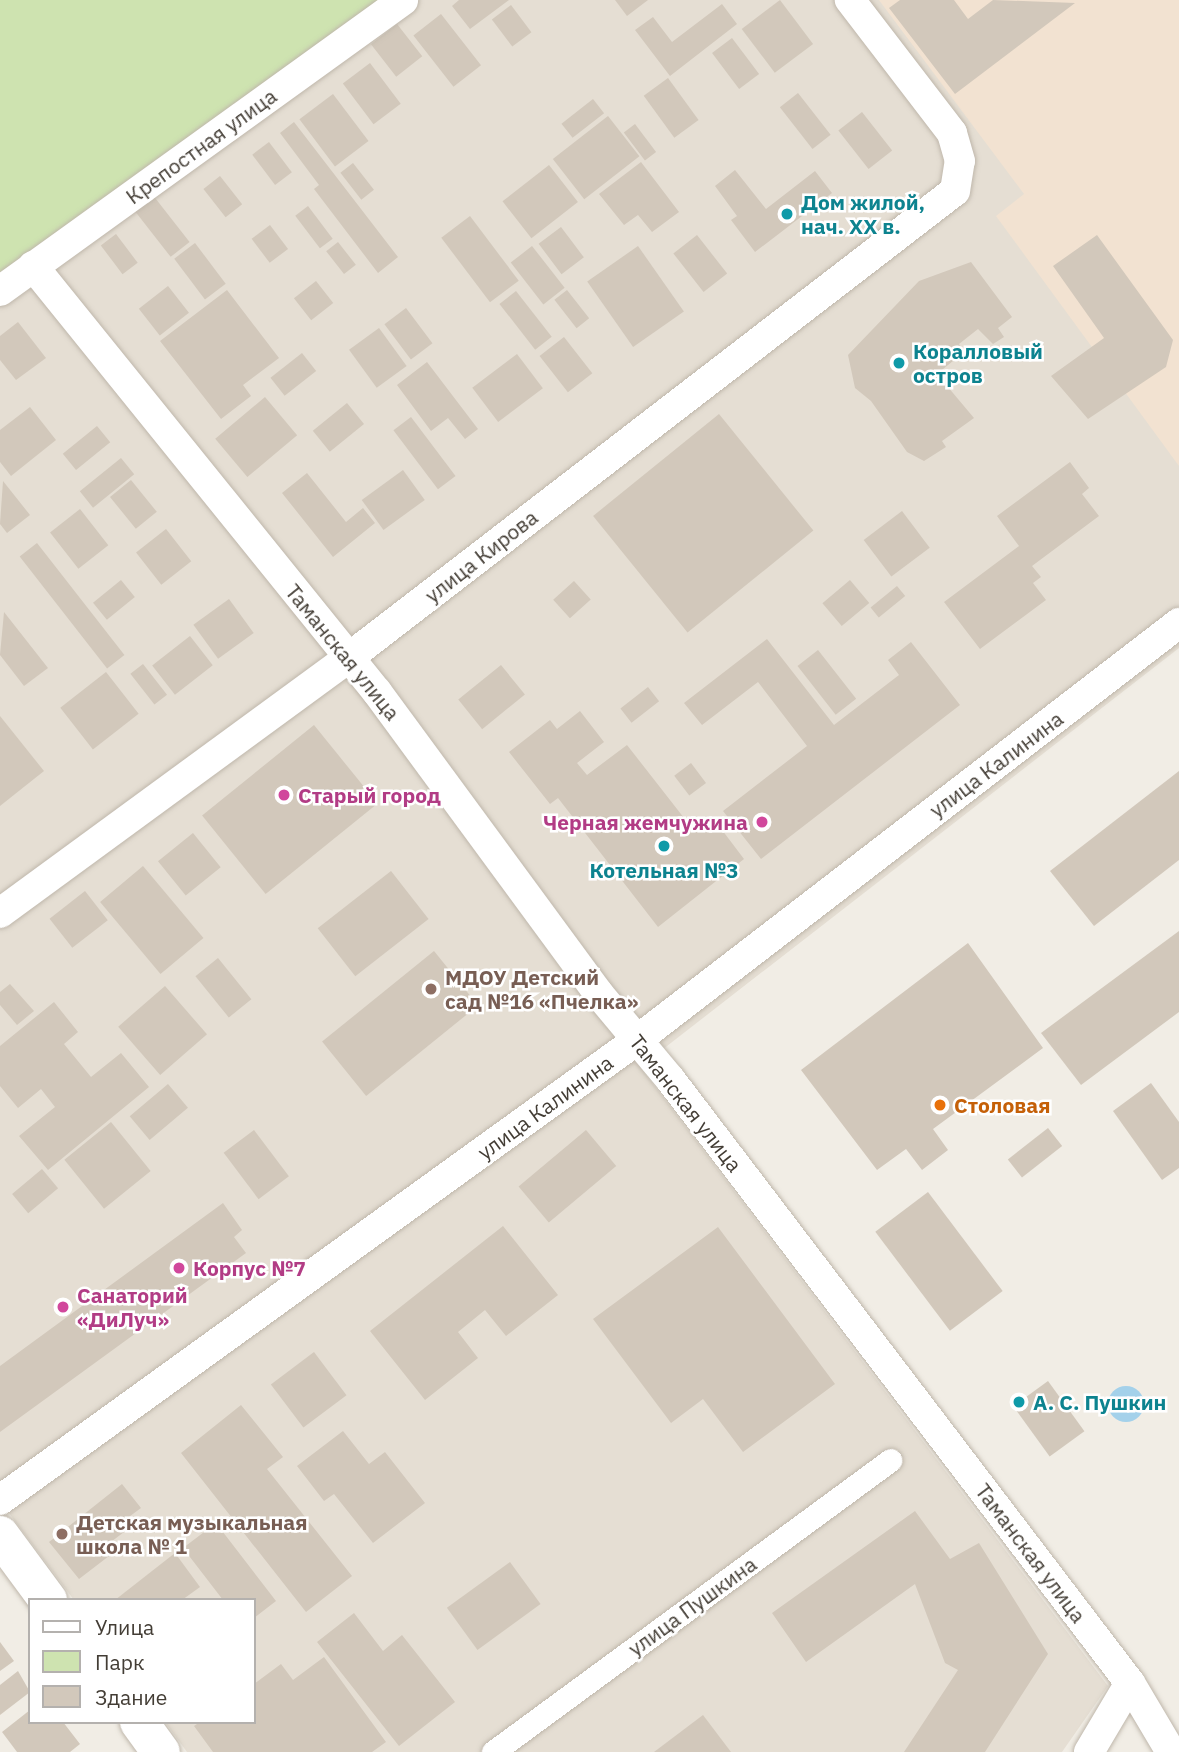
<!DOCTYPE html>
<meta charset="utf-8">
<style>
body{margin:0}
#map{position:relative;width:1179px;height:1752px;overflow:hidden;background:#f1ede5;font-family:"IBM Plex Sans",sans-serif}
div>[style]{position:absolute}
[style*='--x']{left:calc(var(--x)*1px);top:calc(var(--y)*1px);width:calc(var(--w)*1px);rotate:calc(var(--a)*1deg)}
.residential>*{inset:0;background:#e5ded3}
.commercial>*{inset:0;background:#f2e2d1}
.green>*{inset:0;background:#cee3b0}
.water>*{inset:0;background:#a4d1ea}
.round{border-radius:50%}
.building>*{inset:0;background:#d2c8bb;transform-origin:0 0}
.roads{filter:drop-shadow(0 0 2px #bfb7ab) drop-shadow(0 0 2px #bfb7ab)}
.pedestrian>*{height:23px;margin:-11.5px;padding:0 11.5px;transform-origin:11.5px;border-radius:11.5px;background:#fff}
.minor>*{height:30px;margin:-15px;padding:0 15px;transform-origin:15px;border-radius:15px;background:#fff}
.tertiary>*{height:38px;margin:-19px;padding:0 19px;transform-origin:19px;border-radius:19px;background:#fff}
.dots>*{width:19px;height:19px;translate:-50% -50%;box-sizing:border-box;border:4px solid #fff;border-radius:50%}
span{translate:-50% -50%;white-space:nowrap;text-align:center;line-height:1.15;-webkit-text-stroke:5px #fff;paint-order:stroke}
.street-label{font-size:21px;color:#433d35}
.culture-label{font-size:21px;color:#0d838f;font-weight:700}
.left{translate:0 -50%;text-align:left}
.hotel-label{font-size:21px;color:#b23c85;font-weight:700}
.right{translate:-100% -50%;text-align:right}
.education-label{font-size:21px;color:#785e54;font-weight:700}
.food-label{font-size:21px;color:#c56008;font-weight:700}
.legend{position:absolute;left:28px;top:1598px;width:228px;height:126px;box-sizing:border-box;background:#fff;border:2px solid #b4b1ae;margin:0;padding:9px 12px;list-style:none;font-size:21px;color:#433d35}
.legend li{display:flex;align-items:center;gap:14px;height:35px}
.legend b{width:35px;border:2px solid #b4b1ae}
</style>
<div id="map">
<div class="residential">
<div style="clip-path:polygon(0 0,1179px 0,1179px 648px,640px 1067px,1108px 1686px,1062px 1752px,187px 1752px,165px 1722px,254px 1722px,254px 1600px,74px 1600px,0 1501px)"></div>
</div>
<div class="commercial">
<div style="clip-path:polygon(879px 0,1179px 0,1179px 466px,996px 216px,1024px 194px)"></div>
</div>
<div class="green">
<div style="clip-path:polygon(0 0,387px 0,0 283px)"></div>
</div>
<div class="water">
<div class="round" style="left:1108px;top:1386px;width:36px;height:36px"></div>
</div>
<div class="building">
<div style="clip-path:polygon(459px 0,509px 0,470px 29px,452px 6px)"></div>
<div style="clip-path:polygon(615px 0,648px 0,627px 16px)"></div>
<div style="left:780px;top:0;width:55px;height:48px;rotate:53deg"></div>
<div style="clip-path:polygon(900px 0,954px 0,968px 19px,993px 0,1075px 3px,955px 94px,889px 8px)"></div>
<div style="clip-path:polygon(722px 4px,737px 24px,670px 76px,635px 30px,653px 17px,672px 42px)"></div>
<div style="left:511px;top:5px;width:34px;height:24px;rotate:53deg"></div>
<div style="left:441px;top:14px;width:65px;height:35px;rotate:52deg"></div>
<div style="left:397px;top:24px;width:41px;height:33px;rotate:52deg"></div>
<div style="left:732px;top:38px;width:45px;height:25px;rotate:53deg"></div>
<div style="left:370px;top:63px;width:51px;height:34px;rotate:53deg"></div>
<div style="left:668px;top:78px;width:52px;height:30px;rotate:54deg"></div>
<div style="left:798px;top:93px;width:53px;height:23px;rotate:52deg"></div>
<div style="left:333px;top:94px;width:59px;height:42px;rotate:53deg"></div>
<div style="left:593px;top:99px;width:18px;height:40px;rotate:52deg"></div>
<div style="left:862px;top:112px;width:49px;height:30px;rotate:52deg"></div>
<div style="left:608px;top:116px;width:51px;height:70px;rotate:52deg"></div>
<div style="clip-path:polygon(294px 122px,398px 257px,378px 273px,314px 189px,319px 185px,280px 133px)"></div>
<div style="left:635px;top:124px;width:35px;height:14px;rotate:53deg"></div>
<div style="left:269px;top:142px;width:38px;height:21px;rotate:53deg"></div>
<div style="clip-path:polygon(641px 162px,679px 212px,652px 232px,638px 215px,624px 225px,599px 194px)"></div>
<div style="left:353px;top:163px;width:34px;height:16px;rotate:52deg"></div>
<div style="left:549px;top:165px;width:47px;height:59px;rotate:52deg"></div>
<div style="clip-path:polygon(735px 170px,766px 209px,815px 171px,832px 193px,755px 252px,731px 220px,737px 216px,715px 186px)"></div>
<div style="left:220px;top:176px;width:36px;height:21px;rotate:52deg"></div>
<div style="left:152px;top:194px;width:61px;height:24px;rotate:52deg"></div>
<div style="left:308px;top:206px;width:41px;height:16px;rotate:53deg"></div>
<div style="left:470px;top:216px;width:81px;height:36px;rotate:53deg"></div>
<div style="left:270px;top:225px;width:30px;height:23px;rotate:53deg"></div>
<div style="left:561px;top:227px;width:38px;height:28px;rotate:53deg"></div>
<div style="left:116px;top:234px;width:36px;height:19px;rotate:53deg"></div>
<div style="left:697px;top:235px;width:49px;height:30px;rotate:52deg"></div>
<div style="clip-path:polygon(1097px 235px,1173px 340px,1166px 367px,1088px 419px,1051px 376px,1104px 338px,1053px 266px)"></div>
<div style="left:338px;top:242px;width:29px;height:15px;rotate:52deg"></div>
<div style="left:195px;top:243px;width:51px;height:26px;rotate:53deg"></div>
<div style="left:532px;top:246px;width:53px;height:27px;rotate:52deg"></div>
<div style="left:638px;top:246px;width:80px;height:62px;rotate:55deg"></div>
<div style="clip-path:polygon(971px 262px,1012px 317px,998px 328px,1004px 337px,993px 344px,978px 329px,959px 344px,964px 352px,937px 374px,974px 418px,942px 441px,946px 447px,924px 461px,907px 452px,871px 401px,855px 388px,848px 355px,919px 281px)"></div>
<div style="left:316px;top:281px;width:28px;height:28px;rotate:52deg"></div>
<div style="left:168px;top:286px;width:34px;height:37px;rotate:52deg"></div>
<div style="clip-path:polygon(227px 290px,279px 358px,243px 385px,251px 396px,221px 419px,160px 341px)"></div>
<div style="left:567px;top:290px;width:36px;height:16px;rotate:52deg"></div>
<div style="left:516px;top:291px;width:58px;height:21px;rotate:52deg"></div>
<div style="left:406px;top:308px;width:44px;height:27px;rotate:53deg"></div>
<div style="clip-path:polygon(18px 322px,46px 358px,16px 380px,0 360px,0 336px)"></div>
<div style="left:379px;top:328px;width:47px;height:37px;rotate:54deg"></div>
<div style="left:564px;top:337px;width:46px;height:31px;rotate:52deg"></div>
<div style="left:302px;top:353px;width:23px;height:40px;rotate:52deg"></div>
<div style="left:517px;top:354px;width:43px;height:56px;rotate:53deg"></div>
<div style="clip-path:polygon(427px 362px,478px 429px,465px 439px,448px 418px,431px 431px,397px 385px)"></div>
<div style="left:265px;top:397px;width:50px;height:65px;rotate:50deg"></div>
<div style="left:347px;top:403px;width:27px;height:44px;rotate:51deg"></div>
<div style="clip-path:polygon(30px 407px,56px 440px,11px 476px,0 462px,0 430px)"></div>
<div style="left:719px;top:414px;width:150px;height:162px;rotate:51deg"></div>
<div style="left:411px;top:417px;width:74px;height:22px;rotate:53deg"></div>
<div style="left:97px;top:426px;width:21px;height:44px;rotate:51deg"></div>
<div style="left:121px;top:458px;width:21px;height:53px;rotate:51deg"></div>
<div style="clip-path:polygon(1070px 462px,1089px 488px,1082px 494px,1099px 516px,1032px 566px,1041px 577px,1033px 583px,1046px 600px,980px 649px,944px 602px,1019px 546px,997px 516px)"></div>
<div style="left:403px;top:470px;width:37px;height:51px;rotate:54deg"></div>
<div style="clip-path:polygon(307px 473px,346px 522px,363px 508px,375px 523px,333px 557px,282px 493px)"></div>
<div style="left:131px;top:480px;width:41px;height:27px;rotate:51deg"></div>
<div style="clip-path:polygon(3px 481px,30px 515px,7px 533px,0 524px)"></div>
<div style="left:80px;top:509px;width:46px;height:38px;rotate:52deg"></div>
<div style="left:902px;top:511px;width:46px;height:48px;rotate:53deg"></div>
<div style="left:166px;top:529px;width:41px;height:38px;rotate:52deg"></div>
<div style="left:37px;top:543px;width:142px;height:22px;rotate:52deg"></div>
<div style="left:121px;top:580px;width:22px;height:36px;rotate:51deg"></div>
<div style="left:850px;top:580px;width:30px;height:36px;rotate:50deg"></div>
<div style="left:574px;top:581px;width:25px;height:28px;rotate:48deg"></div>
<div style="left:897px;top:586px;width:13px;height:34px;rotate:51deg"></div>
<div style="left:229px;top:599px;width:42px;height:44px;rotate:54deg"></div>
<div style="clip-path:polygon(4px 612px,48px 668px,24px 686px,0 655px)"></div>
<div style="left:190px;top:636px;width:37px;height:48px;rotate:52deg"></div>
<div style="clip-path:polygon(767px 639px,834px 725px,899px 675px,888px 660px,911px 642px,960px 705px,761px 859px,723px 811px,807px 746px,758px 682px,702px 725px,684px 703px)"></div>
<div style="left:818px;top:650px;width:62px;height:26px;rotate:52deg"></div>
<div style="left:143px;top:664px;width:39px;height:16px;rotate:52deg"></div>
<div style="left:501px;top:665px;width:38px;height:55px;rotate:51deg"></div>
<div style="left:106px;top:672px;width:53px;height:58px;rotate:52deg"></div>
<div style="left:648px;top:687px;width:18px;height:35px;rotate:52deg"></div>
<div style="clip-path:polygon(580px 711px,604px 742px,577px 763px,587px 775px,627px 745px,695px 832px,713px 818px,744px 859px,658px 927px,558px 798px,550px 804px,509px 752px,550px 720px,557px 729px)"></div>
<div style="clip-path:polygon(0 716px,44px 771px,0 806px)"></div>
<div style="left:314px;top:725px;width:101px;height:144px;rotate:51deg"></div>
<div style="left:691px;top:763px;width:25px;height:21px;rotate:53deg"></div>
<div style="clip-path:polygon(1179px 771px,1179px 860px,1094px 926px,1050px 871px)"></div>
<div style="left:193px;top:833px;width:44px;height:45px;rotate:51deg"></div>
<div style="left:143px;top:866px;width:94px;height:56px;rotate:50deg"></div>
<div style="left:391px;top:871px;width:61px;height:93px;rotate:52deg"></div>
<div style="left:85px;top:891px;width:37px;height:45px;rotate:52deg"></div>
<div style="clip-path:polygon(1179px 931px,1179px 1012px,1081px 1085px,1041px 1033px)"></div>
<div style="clip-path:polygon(968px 943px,1043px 1048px,933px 1129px,948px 1150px,922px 1170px,906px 1149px,877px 1170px,801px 1070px)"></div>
<div style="left:434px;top:951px;width:70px;height:144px;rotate:51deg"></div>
<div style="left:218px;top:958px;width:53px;height:29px;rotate:51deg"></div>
<div style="clip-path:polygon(10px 984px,34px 1011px,17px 1025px,0 1005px,0 992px)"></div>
<div style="left:165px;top:986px;width:64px;height:62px;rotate:49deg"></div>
<div style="clip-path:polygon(54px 1002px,78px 1032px,64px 1044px,91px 1077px,121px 1053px,149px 1087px,48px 1170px,19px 1136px,55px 1107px,41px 1089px,18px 1108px,0 1086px,0 1046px)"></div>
<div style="clip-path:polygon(1151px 1083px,1179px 1122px,1179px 1168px,1162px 1180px,1113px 1111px)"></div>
<div style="left:168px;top:1084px;width:31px;height:50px;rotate:50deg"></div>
<div style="left:111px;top:1122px;width:63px;height:60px;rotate:51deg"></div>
<div style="left:1048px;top:1128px;width:23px;height:51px;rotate:52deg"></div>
<div style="left:254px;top:1130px;width:58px;height:38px;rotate:53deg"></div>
<div style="left:586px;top:1130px;width:47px;height:88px;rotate:50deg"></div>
<div style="left:42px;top:1169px;width:25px;height:39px;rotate:50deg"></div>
<div style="left:928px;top:1192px;width:124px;height:66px;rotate:53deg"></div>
<div style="clip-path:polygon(223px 1203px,242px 1230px,234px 1237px,246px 1253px,0 1432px,0 1366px)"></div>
<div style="clip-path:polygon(503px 1226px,558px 1295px,506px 1336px,485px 1310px,458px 1332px,478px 1358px,425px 1400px,370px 1331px)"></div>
<div style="clip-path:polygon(718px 1227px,835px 1384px,743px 1452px,703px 1399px,671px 1423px,593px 1319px)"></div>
<div style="left:314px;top:1352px;width:54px;height:54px;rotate:53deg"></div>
<div style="left:1048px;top:1381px;width:62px;height:43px;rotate:54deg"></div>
<div style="clip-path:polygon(241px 1405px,283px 1457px,267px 1469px,352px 1576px,306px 1612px,181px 1453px)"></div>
<div style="clip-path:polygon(343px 1431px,369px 1464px,385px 1452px,425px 1503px,373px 1543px,334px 1494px,324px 1501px,297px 1466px)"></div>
<div style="clip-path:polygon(122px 1484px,141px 1508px,122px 1522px,128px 1529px,103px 1548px,109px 1556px,79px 1579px,49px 1542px)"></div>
<div style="clip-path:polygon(915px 1511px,950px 1559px,979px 1543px,1048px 1654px,985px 1752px,904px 1752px,958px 1670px,945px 1663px,915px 1584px,806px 1662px,772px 1613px)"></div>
<div style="clip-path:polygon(216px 1523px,276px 1601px,254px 1618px,254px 1600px,223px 1600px,183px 1548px)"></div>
<div style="clip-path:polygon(175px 1553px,200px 1587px,182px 1600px,115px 1600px)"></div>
<div style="left:510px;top:1562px;width:52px;height:78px;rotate:54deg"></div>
<div style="clip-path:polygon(354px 1613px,383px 1651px,402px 1635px,455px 1702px,399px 1746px,317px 1642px)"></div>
<div style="clip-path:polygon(0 1642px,14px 1661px,0 1671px)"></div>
<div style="clip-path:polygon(324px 1657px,386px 1742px,372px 1752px,213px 1752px,194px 1726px,200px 1722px,254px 1722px,254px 1684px,281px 1664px,293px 1680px)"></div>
<div style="clip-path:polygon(18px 1671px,30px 1692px,0 1715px,0 1685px)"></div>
<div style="clip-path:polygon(30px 1710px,30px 1722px,63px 1722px,80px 1744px,70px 1752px,17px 1752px,2px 1732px)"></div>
<div style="clip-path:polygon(703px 1715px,731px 1752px,654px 1752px)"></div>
</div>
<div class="roads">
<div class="pedestrian">
<div style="--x:493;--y:1752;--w:493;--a:-36.3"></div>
</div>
<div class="minor">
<div style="--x:33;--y:266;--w:548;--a:51.08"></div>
<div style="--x:377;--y:692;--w:373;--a:53.7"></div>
<div style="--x:598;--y:993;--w:112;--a:50.1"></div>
<div style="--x:670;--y:1079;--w:759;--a:52.71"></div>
<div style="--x:1130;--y:1683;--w:80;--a:59.3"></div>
<div style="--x:0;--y:291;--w:497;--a:-35.8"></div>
<div style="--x:0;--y:913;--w:430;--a:-36.2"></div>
<div style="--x:347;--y:659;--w:767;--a:-37.59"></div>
<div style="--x:955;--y:191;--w:30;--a:-81"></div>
<div style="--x:960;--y:161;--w:29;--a:-106"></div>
<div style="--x:952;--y:133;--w:168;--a:-127.5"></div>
<div style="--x:0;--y:1500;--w:786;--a:-35.83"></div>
<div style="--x:637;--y:1040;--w:684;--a:-37.57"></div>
<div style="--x:1089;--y:1752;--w:80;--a:-59.3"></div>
</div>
<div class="tertiary">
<div style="--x:0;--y:1535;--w:81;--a:53.6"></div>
<div style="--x:139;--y:1722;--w:37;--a:54"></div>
</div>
</div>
<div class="dots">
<div style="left:787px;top:214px;background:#0f9aa8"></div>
<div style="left:899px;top:363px;background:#0f9aa8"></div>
<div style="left:284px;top:795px;background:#d1479c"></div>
<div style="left:762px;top:822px;background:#d1479c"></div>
<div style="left:664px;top:846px;background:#0f9aa8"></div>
<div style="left:431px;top:989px;background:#8d6e63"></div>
<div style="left:940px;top:1105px;background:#e8710a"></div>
<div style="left:179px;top:1268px;background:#d1479c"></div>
<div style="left:63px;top:1307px;background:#d1479c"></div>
<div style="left:1019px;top:1402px;background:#0f9aa8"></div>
<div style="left:62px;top:1534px;background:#8d6e63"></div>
</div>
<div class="street-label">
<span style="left:201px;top:146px;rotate:-36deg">Крепостная улица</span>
<span style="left:481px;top:556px;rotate:-38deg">улица Кирова</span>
<span style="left:343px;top:652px;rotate:51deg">Таманская улица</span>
<span style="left:996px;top:764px;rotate:-37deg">улица Калинина</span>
<span style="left:686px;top:1103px;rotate:52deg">Таманская улица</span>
<span style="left:545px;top:1107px;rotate:-36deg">улица Калинина</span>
<span style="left:1031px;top:1553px;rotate:53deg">Таманская улица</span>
<span style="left:692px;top:1606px;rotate:-36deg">улица Пушкина</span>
</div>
<div class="culture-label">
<span class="left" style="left:801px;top:214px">Дом жилой,<br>нач. XX в.</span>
<span class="left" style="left:913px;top:363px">Коралловый<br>остров</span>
<span style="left:664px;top:870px">Котельная №3</span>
<span class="left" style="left:1033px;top:1402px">А. С. Пушкин</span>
</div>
<div class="hotel-label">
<span class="left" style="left:298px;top:795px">Старый город</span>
<span class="right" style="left:748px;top:822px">Черная жемчужина</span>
<span class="left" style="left:193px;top:1268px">Корпус №7</span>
<span class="left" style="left:77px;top:1307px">Санаторий<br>«ДиЛуч»</span>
</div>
<div class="education-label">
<span class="left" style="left:445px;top:989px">МДОУ Детский<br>сад №16 «Пчелка»</span>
<span class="left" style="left:76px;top:1534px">Детская музыкальная<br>школа № 1</span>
</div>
<div class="food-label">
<span class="left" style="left:954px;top:1105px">Столовая</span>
</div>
<ul class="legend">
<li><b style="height:9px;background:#fff"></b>Улица</li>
<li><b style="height:19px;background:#cee3b0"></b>Парк</li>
<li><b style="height:19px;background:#d2c8bb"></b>Здание</li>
</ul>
</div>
